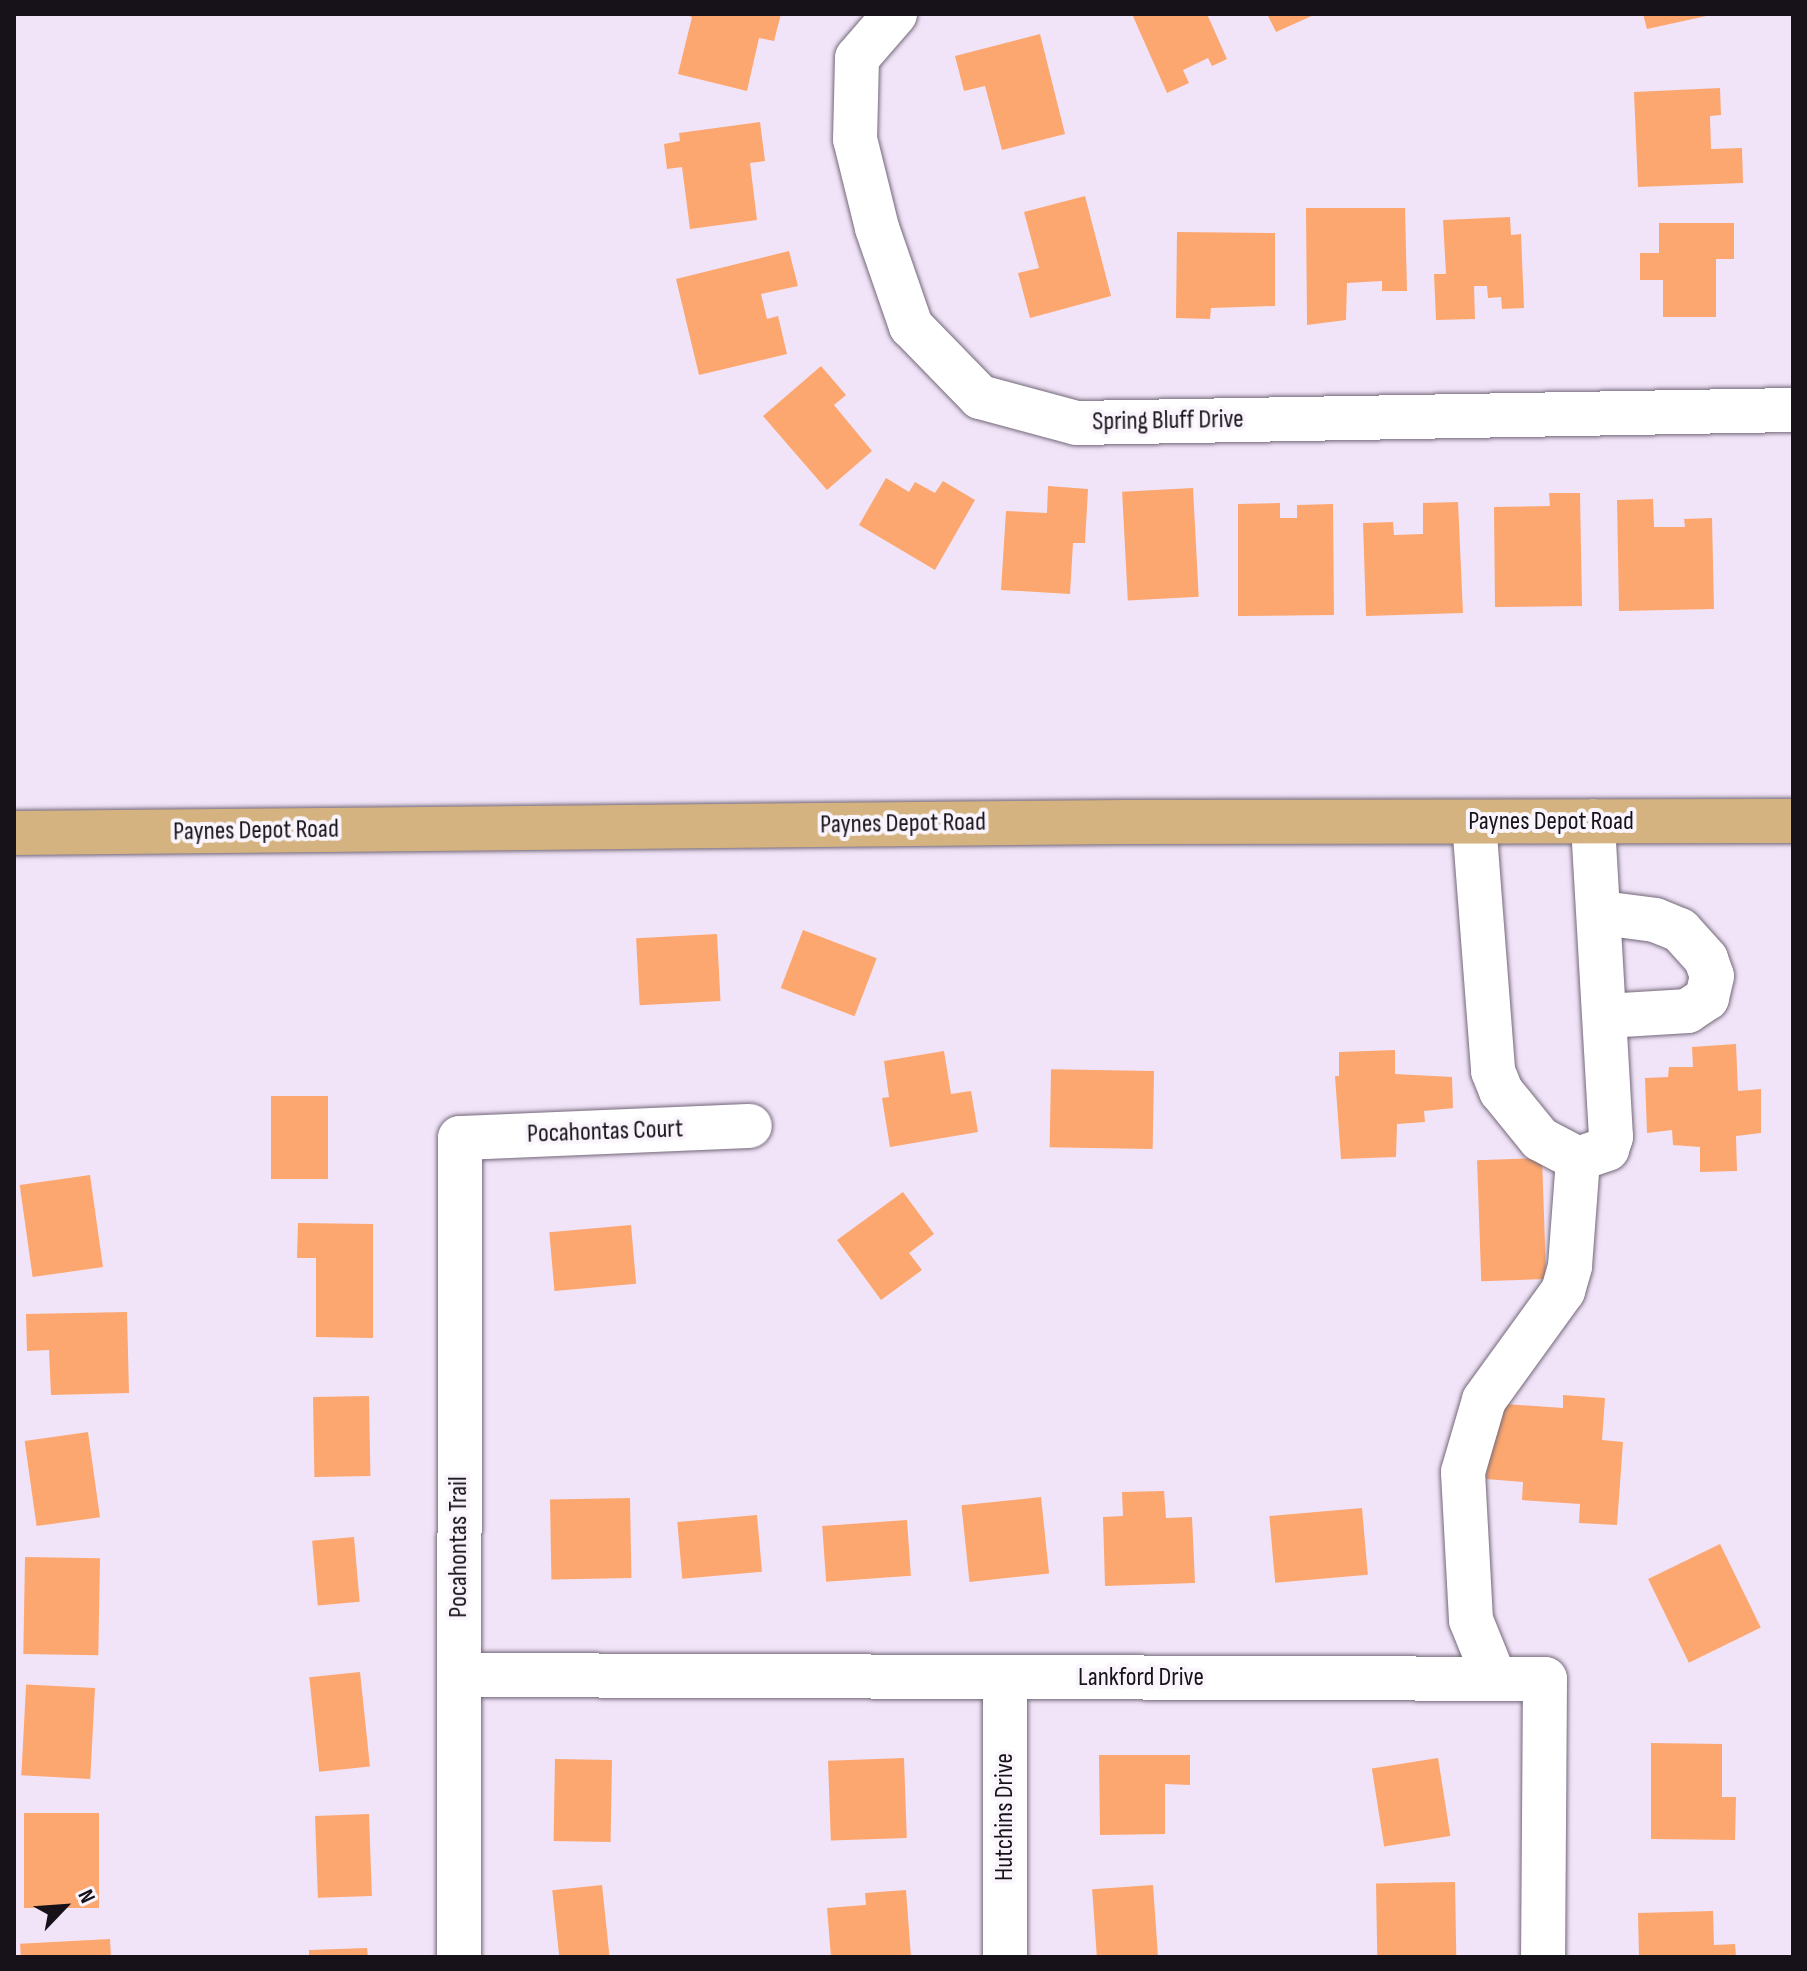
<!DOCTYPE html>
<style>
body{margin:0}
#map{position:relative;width:1807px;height:1971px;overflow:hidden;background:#f1e4f8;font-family:"Sofia Sans Condensed",sans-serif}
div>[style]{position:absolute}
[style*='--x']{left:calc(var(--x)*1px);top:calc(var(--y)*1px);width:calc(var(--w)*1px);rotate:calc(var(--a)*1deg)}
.building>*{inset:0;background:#fca76f;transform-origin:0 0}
.roads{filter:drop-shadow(0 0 2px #736879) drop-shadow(0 0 2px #736879)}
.minor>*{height:44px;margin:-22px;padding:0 22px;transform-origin:22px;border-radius:22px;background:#fff}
.major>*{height:44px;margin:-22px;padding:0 22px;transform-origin:22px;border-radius:22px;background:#d5b380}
span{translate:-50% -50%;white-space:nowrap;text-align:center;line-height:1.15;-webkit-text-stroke:8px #faf5fd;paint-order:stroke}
.street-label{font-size:26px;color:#171219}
.frame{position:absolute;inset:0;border:16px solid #171219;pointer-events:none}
.north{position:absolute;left:24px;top:1867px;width:80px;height:80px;-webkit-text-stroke:6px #faf5fd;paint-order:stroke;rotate:65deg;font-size:22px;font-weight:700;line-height:32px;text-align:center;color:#171219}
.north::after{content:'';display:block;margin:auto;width:28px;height:36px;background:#171219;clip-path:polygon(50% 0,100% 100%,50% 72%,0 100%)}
</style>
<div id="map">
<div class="building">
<div style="clip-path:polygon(683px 14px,781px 14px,774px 41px,759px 38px,747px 91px,678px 74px,692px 17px)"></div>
<div style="clip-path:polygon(1132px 14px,1207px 14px,1227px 59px,1212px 66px,1208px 58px,1183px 70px,1189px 83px,1167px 93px)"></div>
<div style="clip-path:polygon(1267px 14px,1316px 14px,1276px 32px)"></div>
<div style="clip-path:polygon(1643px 14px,1711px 14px,1711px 15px,1647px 29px)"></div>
<div style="clip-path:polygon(1040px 34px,1065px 134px,1002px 150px,985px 86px,964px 91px,955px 56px)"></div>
<div style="clip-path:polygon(1720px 88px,1721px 115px,1710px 116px,1711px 149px,1742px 148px,1743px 183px,1638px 187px,1634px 92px)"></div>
<div style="clip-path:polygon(760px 122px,765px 161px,750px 163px,757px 220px,690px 229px,682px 167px,667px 169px,664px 144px,680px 141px,679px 133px)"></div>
<div style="clip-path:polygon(1085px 196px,1111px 296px,1030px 318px,1018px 273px,1039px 268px,1024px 212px)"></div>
<div style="clip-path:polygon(1306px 208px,1405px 208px,1407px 291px,1382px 291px,1382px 281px,1347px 283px,1346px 320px,1307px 325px)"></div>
<div style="clip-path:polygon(1510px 217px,1511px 235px,1521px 234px,1524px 308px,1502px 309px,1501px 297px,1488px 298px,1487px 286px,1474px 286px,1475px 319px,1436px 320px,1434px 274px,1446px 274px,1443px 220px)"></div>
<div style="clip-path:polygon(1659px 223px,1734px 223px,1734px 259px,1716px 259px,1716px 317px,1663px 317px,1663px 280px,1640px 280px,1640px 253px,1659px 253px)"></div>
<div style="clip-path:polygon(1177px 232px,1275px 233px,1275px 306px,1211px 308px,1210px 319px,1176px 318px)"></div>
<div style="clip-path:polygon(789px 251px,798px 286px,761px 294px,767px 319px,778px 316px,787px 354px,699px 375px,676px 279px)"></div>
<div style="clip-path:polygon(821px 366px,846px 395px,834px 405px,872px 451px,827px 490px,763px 416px)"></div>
<div style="clip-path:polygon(886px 478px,909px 492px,915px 482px,935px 493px,943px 481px,975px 500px,935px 570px,859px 525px)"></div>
<div style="clip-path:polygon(1048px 486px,1088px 489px,1085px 543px,1073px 543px,1070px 594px,1001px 590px,1006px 511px,1047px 513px)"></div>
<div style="left:1193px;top:488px;width:109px;height:71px;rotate:87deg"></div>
<div style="clip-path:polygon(1549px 493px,1580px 493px,1582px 606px,1495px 607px,1494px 507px,1550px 506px)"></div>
<div style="clip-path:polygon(1653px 499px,1654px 527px,1685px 527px,1684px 519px,1712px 518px,1714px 609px,1619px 611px,1617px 500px)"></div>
<div style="clip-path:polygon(1458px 502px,1463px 613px,1366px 616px,1363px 523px,1393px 522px,1394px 535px,1423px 534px,1423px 503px)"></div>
<div style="clip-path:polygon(1280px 503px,1280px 518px,1297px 518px,1297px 505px,1333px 504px,1334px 615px,1238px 616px,1238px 504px)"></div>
<div style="left:803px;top:930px;width:79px;height:62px;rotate:21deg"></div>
<div style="left:717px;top:934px;width:67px;height:81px;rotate:87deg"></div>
<div style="clip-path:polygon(1736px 1044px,1738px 1091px,1761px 1089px,1761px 1133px,1736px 1136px,1737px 1171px,1700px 1172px,1700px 1147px,1673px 1145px,1672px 1130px,1647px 1133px,1645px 1078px,1668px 1077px,1669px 1067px,1693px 1067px,1692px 1047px)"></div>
<div style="clip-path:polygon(1395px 1050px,1395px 1074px,1452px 1077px,1453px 1108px,1424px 1111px,1425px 1122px,1397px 1124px,1396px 1157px,1341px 1159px,1335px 1076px,1339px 1076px,1339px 1052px)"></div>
<div style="clip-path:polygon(944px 1051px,951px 1094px,971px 1091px,978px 1132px,890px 1147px,882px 1098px,889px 1097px,884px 1061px)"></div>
<div style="left:1154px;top:1071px;width:78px;height:103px;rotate:91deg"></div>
<div style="left:271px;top:1096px;width:57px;height:83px"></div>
<div style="left:1542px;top:1158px;width:121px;height:65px;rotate:88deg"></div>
<div style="left:90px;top:1175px;width:93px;height:71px;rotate:82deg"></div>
<div style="clip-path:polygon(903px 1192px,934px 1234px,909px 1253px,922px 1270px,881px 1300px,837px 1240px)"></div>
<div style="clip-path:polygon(298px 1223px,373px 1224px,373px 1338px,316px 1337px,316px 1258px,297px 1258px)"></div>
<div style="left:631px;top:1225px;width:59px;height:82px;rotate:85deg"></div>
<div style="clip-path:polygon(127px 1312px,129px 1393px,51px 1395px,49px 1350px,27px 1351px,26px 1314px)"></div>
<div style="clip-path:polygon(1563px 1395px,1605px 1398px,1602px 1440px,1623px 1442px,1617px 1525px,1579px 1523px,1580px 1504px,1522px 1500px,1523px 1482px,1486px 1479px,1492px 1403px,1563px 1408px)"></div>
<div style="left:369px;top:1396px;width:80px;height:56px;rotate:89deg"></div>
<div style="left:88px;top:1432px;width:86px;height:64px;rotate:82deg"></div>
<div style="clip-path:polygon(1164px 1491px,1166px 1518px,1192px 1517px,1195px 1583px,1105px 1586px,1103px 1517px,1123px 1516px,1122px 1492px)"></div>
<div style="left:1041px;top:1497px;width:77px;height:80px;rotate:84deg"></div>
<div style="left:630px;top:1498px;width:80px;height:80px;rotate:89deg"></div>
<div style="left:1362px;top:1508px;width:67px;height:93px;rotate:85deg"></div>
<div style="left:757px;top:1515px;width:57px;height:80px;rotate:85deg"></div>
<div style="left:907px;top:1520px;width:56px;height:85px;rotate:86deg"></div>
<div style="left:354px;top:1537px;width:65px;height:42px;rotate:85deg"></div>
<div style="left:1720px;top:1544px;width:93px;height:80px;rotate:64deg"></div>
<div style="left:25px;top:1557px;width:75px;height:97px;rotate:1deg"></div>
<div style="left:360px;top:1672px;width:95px;height:51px;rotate:84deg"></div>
<div style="left:95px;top:1688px;width:91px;height:69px;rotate:93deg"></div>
<div style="clip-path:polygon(1651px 1743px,1722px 1744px,1722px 1797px,1736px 1797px,1735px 1840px,1651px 1839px)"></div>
<div style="clip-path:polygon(1099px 1755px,1190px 1755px,1190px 1785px,1165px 1784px,1165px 1834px,1100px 1835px)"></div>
<div style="left:904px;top:1758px;width:80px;height:76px;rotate:88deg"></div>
<div style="left:1438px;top:1758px;width:79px;height:67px;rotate:81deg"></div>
<div style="left:555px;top:1759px;width:57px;height:82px;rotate:1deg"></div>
<div style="left:24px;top:1813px;width:75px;height:95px"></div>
<div style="left:369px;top:1814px;width:82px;height:54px;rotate:88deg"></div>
<div style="left:1455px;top:1882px;width:75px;height:79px;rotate:89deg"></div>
<div style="left:602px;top:1885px;width:72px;height:50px;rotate:84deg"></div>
<div style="left:1153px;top:1885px;width:72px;height:61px;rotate:86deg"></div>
<div style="clip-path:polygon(906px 1890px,911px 1957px,831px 1957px,827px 1908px,866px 1905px,865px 1893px)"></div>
<div style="clip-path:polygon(1713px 1911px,1714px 1945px,1735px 1944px,1736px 1957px,1639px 1957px,1638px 1913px)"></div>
<div style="left:110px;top:1939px;width:18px;height:90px;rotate:87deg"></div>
<div style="clip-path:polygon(367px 1948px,368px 1957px,309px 1957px,309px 1950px)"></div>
</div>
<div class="roads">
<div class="minor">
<div style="--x:895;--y:14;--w:58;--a:130.8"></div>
<div style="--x:857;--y:58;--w:81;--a:91.4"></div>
<div style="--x:855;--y:139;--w:92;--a:76.1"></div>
<div style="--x:877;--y:228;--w:104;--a:70.9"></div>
<div style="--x:911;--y:326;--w:99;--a:45.8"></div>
<div style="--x:980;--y:397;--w:100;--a:15"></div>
<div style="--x:1077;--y:423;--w:716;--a:-1.04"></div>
<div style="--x:1474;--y:822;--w:250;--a:85.6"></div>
<div style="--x:1493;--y:1071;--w:22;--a:68"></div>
<div style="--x:1501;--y:1091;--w:62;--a:50.9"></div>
<div style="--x:1540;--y:1139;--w:43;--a:27.8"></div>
<div style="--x:1578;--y:1159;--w:31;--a:-19"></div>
<div style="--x:1607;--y:1149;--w:13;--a:-72"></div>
<div style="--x:1611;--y:1137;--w:316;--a:-93.3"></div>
<div style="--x:1602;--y:913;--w:53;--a:7.5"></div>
<div style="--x:1655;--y:920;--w:27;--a:22"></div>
<div style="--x:1680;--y:930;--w:39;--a:48"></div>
<div style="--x:1706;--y:959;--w:18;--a:71"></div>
<div style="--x:1712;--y:976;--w:23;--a:103"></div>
<div style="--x:1707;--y:998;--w:23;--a:146"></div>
<div style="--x:1688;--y:1011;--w:82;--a:176.5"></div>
<div style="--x:459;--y:1675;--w:1086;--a:0.21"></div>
<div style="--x:1545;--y:1679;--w:278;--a:90.4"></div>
<div style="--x:1494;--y:1677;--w:61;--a:-112"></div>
<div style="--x:1471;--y:1620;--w:148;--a:-93.1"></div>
<div style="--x:1463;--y:1472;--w:75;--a:-73.7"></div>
<div style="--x:1484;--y:1400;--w:135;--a:-54.1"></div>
<div style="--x:1563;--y:1291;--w:26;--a:-74"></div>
<div style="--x:1570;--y:1266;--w:107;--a:-85.7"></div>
<div style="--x:1005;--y:1678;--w:279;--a:90"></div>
<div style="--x:459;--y:1957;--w:819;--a:-89.93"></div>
<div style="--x:460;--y:1138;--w:290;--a:-2.4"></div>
</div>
<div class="major">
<div style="--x:14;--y:833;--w:1112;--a:-0.57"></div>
<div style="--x:1126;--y:822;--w:667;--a:-0.09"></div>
</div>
</div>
<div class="street-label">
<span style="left:1168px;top:421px;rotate:-1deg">Spring Bluff Drive</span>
<span style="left:1551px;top:822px">Paynes Depot Road</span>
<span style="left:903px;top:824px;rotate:-1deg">Paynes Depot Road</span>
<span style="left:256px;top:831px;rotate:-1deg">Paynes Depot Road</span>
<span style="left:605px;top:1132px;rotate:-2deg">Pocahontas Court</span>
<span style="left:459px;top:1547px;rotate:-90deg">Pocahontas Trail</span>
<span style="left:1141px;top:1678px">Lankford Drive</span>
<span style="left:1005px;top:1817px;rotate:-90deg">Hutchins Drive</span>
</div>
<div class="frame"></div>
<div class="north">N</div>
</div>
